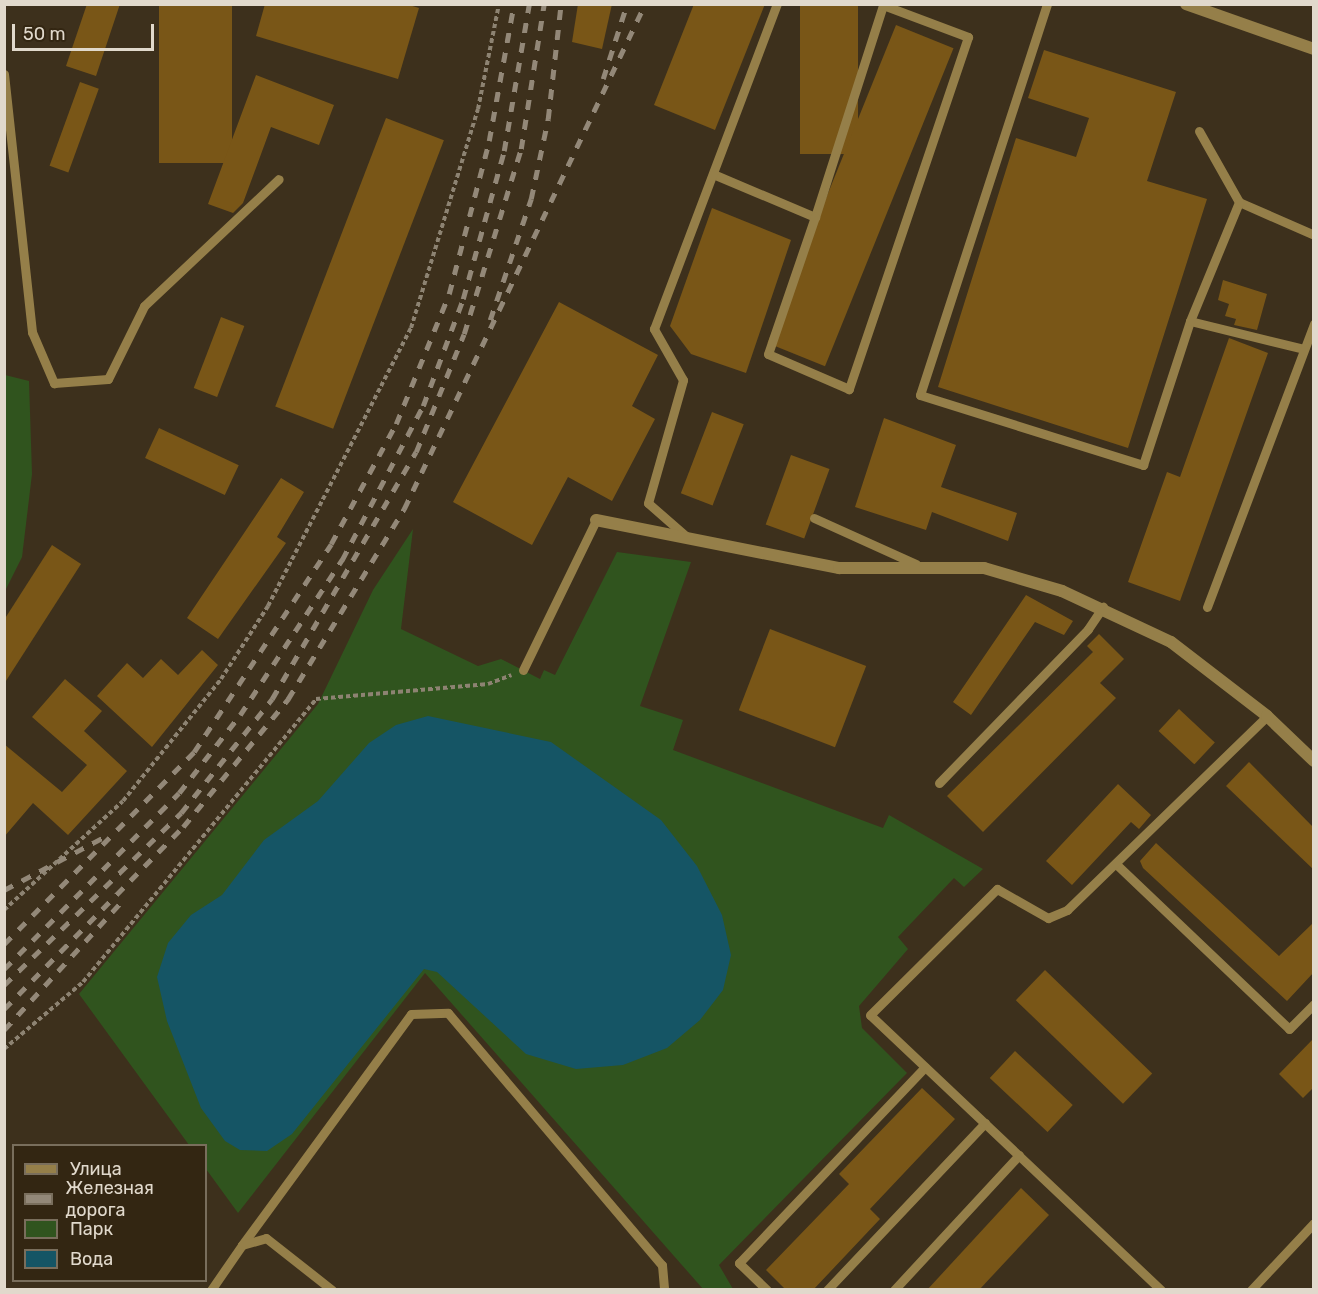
<!DOCTYPE html>
<meta charset="utf-8">
<style>
body{margin:0}
#map{position:relative;width:1318px;height:1294px;overflow:hidden;background:#3d301c;font-family:Rubik,sans-serif}
div>[style]{position:absolute}
[style*='--x']{left:calc(var(--x)*1px);top:calc(var(--y)*1px);width:calc(var(--w)*1px);rotate:calc(var(--a)*1deg)}
.green>*{inset:0;background:#30541e}
.water>*{inset:0;background:#155565}
.building>*{inset:0;background:#795617;transform-origin:0 0}
.path>*{height:4px;margin-top:-2px;transform-origin:0;background:repeating-linear-gradient(90deg,#8d8372 0 4.5px,transparent 0 7.5px)}
.service>*{height:9px;margin:-4.5px;padding:0 4.5px;transform-origin:4.5px;border-radius:4.5px;background:#957f49}
.minor>*{height:12px;margin:-6px;padding:0 6px;transform-origin:6px;border-radius:6px;background:#957f49}
.rail>*{height:4.5px;margin-top:-2.25px;transform-origin:0;background:repeating-linear-gradient(90deg,#938878 0 10px,transparent 0 20px)}
span{translate:-50% -50%;white-space:nowrap;text-align:center;line-height:1.15;-webkit-text-stroke:6px #332612;paint-order:stroke}
.frame{position:absolute;inset:0;border:6px solid #e1d9cc;pointer-events:none}
.legend{position:absolute;left:12px;top:1144px;width:195px;height:138px;box-sizing:border-box;background:#332612;border:2px solid #796e5c;margin:0;padding:8px 10px;list-style:none;font-size:18px;color:#e1d9cc}
.legend li{display:flex;align-items:center;gap:12px;height:30px}
.legend b{width:30px;border:2px solid #796e5c}
.scale{position:absolute;left:12px;top:24px;width:142px;height:27px;box-sizing:border-box;border:3px solid #e1d9cc;border-top:0;padding-left:8px;font-size:18px;line-height:21px;white-space:nowrap;color:#e1d9cc;-webkit-text-stroke:4px #332612;paint-order:stroke}
</style>
<div id="map">
<div class="green">
<div style="clip-path:polygon(5px 375px,29px 381px,32px 474px,22px 557px,5px 591px)"></div>
<div style="clip-path:polygon(413px 529px,401px 629px,478px 666px,501px 659px,540px 679px,544px 670px,555px 675px,617px 552px,691px 562px,640px 706px,683px 720px,673px 750px,883px 828px,889px 815px,983px 869px,964px 887px,954px 878px,898px 937px,908px 949px,859px 1006px,862px 1028px,907px 1073px,719px 1265px,733px 1289px,703px 1289px,425px 973px,238px 1213px,206px 1169px,206px 1146px,189px 1145px,79px 994px,318px 704px,373px 590px)"></div>
</div>
<div class="water">
<div style="clip-path:polygon(428px 716px,551px 742px,661px 820px,697px 866px,722px 915px,731px 955px,723px 990px,700px 1020px,667px 1048px,623px 1065px,576px 1069px,526px 1054px,437px 972px,424px 969px,292px 1134px,267px 1151px,240px 1150px,225px 1141px,201px 1108px,167px 1021px,157px 977px,168px 943px,191px 915px,222px 895px,264px 840px,318px 801px,369px 743px,396px 725px)"></div>
</div>
<div class="building">
<div style="clip-path:polygon(87px 4px,120px 4px,96px 76px,66px 66px)"></div>
<div style="left:159px;top:4px;width:73px;height:159px"></div>
<div style="clip-path:polygon(265px 4px,406px 4px,419px 8px,398px 79px,256px 36px)"></div>
<div style="clip-path:polygon(578px 4px,612px 4px,602px 49px,572px 42px)"></div>
<div style="clip-path:polygon(694px 4px,765px 4px,715px 130px,654px 105px)"></div>
<div style="left:800px;top:4px;width:58px;height:150px"></div>
<div style="left:896px;top:25px;width:62px;height:343px;rotate:22deg"></div>
<div style="clip-path:polygon(1044px 50px,1176px 92px,1147px 181px,1207px 199px,1128px 448px,938px 387px,1016px 138px,1076px 157px,1089px 118px,1028px 98px)"></div>
<div style="clip-path:polygon(256px 75px,334px 105px,319px 145px,271px 127px,243px 203px,233px 213px,208px 204px)"></div>
<div style="left:80px;top:82px;width:20px;height:89px;rotate:20deg"></div>
<div style="left:386px;top:118px;width:62px;height:309px;rotate:21deg"></div>
<div style="clip-path:polygon(712px 208px,791px 240px,746px 373px,691px 354px,670px 326px)"></div>
<div style="clip-path:polygon(1223px 280px,1267px 294px,1257px 330px,1234px 325px,1236px 319px,1225px 316px,1229px 304px,1218px 300px)"></div>
<div style="clip-path:polygon(559px 302px,658px 355px,632px 406px,655px 419px,612px 501px,568px 477px,532px 545px,453px 502px)"></div>
<div style="left:221px;top:317px;width:25px;height:76px;rotate:21deg"></div>
<div style="clip-path:polygon(1229px 338px,1268px 353px,1180px 601px,1128px 582px,1167px 472px,1180px 477px)"></div>
<div style="left:712px;top:412px;width:34px;height:87px;rotate:21deg"></div>
<div style="clip-path:polygon(884px 418px,956px 445px,941px 487px,1017px 513px,1008px 541px,932px 512px,926px 530px,855px 507px)"></div>
<div style="left:159px;top:428px;width:88px;height:33px;rotate:25deg"></div>
<div style="left:791px;top:455px;width:41px;height:74px;rotate:20deg"></div>
<div style="clip-path:polygon(281px 478px,304px 492px,277px 537px,286px 543px,218px 639px,187px 618px)"></div>
<div style="clip-path:polygon(52px 545px,81px 564px,4px 684px,4px 620px)"></div>
<div style="clip-path:polygon(1026px 595px,1073px 621px,1064px 635px,1035px 622px,971px 715px,953px 702px)"></div>
<div style="left:770px;top:629px;width:103px;height:87px;rotate:21deg"></div>
<div style="clip-path:polygon(1099px 634px,1124px 659px,1100px 683px,1116px 698px,983px 832px,947px 796px,1093px 652px,1087px 646px)"></div>
<div style="clip-path:polygon(202px 650px,218px 665px,152px 747px,97px 696px,127px 663px,143px 678px,161px 659px,178px 675px)"></div>
<div style="clip-path:polygon(65px 679px,102px 711px,84px 731px,127px 771px,68px 835px,33px 803px,4px 837px,4px 744px,62px 792px,87px 765px,32px 717px)"></div>
<div style="left:1179px;top:709px;width:49px;height:30px;rotate:43deg"></div>
<div style="clip-path:polygon(1249px 762px,1314px 828px,1314px 870px,1226px 786px)"></div>
<div style="clip-path:polygon(1118px 784px,1151px 815px,1139px 829px,1131px 822px,1072px 885px,1046px 861px)"></div>
<div style="clip-path:polygon(1156px 843px,1279px 956px,1314px 922px,1314px 972px,1287px 1001px,1143px 868px,1140px 861px)"></div>
<div style="left:1045px;top:970px;width:149px;height:42px;rotate:44deg"></div>
<div style="clip-path:polygon(1314px 1038px,1314px 1087px,1303px 1098px,1279px 1074px)"></div>
<div style="left:1015px;top:1051px;width:79px;height:37px;rotate:43deg"></div>
<div style="clip-path:polygon(922px 1088px,955px 1119px,870px 1209px,880px 1219px,813px 1290px,786px 1290px,766px 1270px,849px 1184px,839px 1174px)"></div>
<div style="clip-path:polygon(1021px 1188px,1049px 1215px,979px 1290px,927px 1290px)"></div>
</div>
<div class="path">
<div style="--x:4;--y:910;--w:161;--a:-42.5"></div>
<div style="--x:123;--y:801;--w:156;--a:-51.2"></div>
<div style="--x:221;--y:679;--w:87;--a:-57.2"></div>
<div style="--x:268;--y:606;--w:313;--a:-62.8"></div>
<div style="--x:411;--y:328;--w:229;--a:-73"></div>
<div style="--x:478;--y:109;--w:107;--a:-78.7"></div>
<div style="--x:4;--y:1049;--w:104;--a:-40.3"></div>
<div style="--x:83;--y:982;--w:367;--a:-50.5"></div>
<div style="--x:316;--y:699;--w:173;--a:-5"></div>
<div style="--x:488;--y:684;--w:25;--a:-21"></div>
</div>
<div class="service">
<div style="--x:1047;--y:4;--w:411;--a:108"></div>
<div style="--x:920;--y:395;--w:234;--a:17.4"></div>
<div style="--x:1143;--y:465;--w:151;--a:-71.9"></div>
<div style="--x:1190;--y:321;--w:117;--a:13.8"></div>
<div style="--x:4;--y:74;--w:260;--a:83.8"></div>
<div style="--x:32;--y:332;--w:56;--a:66.7"></div>
<div style="--x:54;--y:383;--w:54;--a:-4.2"></div>
<div style="--x:108;--y:379;--w:81;--a:-63.7"></div>
<div style="--x:144;--y:306;--w:185;--a:-43.3"></div>
<div style="--x:1199;--y:131;--w:81;--a:60.6"></div>
<div style="--x:1239;--y:202;--w:82;--a:23.7"></div>
<div style="--x:713;--y:174;--w:111;--a:22.9"></div>
<div style="--x:815;--y:217;--w:223;--a:-72.2"></div>
<div style="--x:883;--y:5;--w:91;--a:20.6"></div>
<div style="--x:968;--y:37;--w:372;--a:108.7"></div>
<div style="--x:849;--y:389;--w:88;--a:-156.6"></div>
<div style="--x:768;--y:354;--w:145;--a:-71.1"></div>
<div style="--x:1190;--y:321;--w:129;--a:-67.6"></div>
<div style="--x:814;--y:518;--w:112;--a:24.3"></div>
<div style="--x:688;--y:538;--w:53;--a:-138.8"></div>
<div style="--x:648;--y:503;--w:128;--a:-74.1"></div>
<div style="--x:683;--y:380;--w:59;--a:-119.6"></div>
<div style="--x:654;--y:329;--w:347;--a:-69.3"></div>
<div style="--x:1207;--y:607;--w:303;--a:-69.3"></div>
<div style="--x:523;--y:670;--w:167;--a:-64"></div>
<div style="--x:939;--y:783;--w:214;--a:-45.9"></div>
<div style="--x:1088;--y:629;--w:27;--a:-56"></div>
<div style="--x:1116;--y:864;--w:239;--a:43.6"></div>
<div style="--x:1289;--y:1029;--w:35;--a:-45"></div>
<div style="--x:242;--y:1245;--w:286;--a:-53.8"></div>
<div style="--x:411;--y:1014;--w:37;--a:-2"></div>
<div style="--x:448;--y:1013;--w:331;--a:49.7"></div>
<div style="--x:662;--y:1265;--w:25;--a:85"></div>
<div style="--x:211;--y:1290;--w:55;--a:-55.4"></div>
<div style="--x:242;--y:1245;--w:25;--a:-16"></div>
<div style="--x:266;--y:1238;--w:84;--a:38.2"></div>
<div style="--x:767;--y:1290;--w:39;--a:-136"></div>
<div style="--x:739;--y:1263;--w:270;--a:-46.5"></div>
<div style="--x:827;--y:1290;--w:230;--a:-46.6"></div>
<div style="--x:894;--y:1290;--w:184;--a:-47.2"></div>
<div style="--x:1161;--y:1290;--w:400;--a:-136.6"></div>
<div style="--x:870;--y:1015;--w:179;--a:-44.8"></div>
<div style="--x:997;--y:889;--w:59;--a:29.6"></div>
<div style="--x:1048;--y:918;--w:21;--a:-23"></div>
<div style="--x:1067;--y:910;--w:279;--a:-44.1"></div>
<div style="--x:1251;--y:1290;--w:92;--a:-46.8"></div>
</div>
<div class="minor">
<div style="--x:1186;--y:4;--w:136;--a:19.4"></div>
<div style="--x:596;--y:520;--w:248;--a:11.2"></div>
<div style="--x:839;--y:568;--w:145;--a:0"></div>
<div style="--x:984;--y:568;--w:81;--a:16.4"></div>
<div style="--x:1062;--y:591;--w:120;--a:25.1"></div>
<div style="--x:1171;--y:642;--w:121;--a:37.6"></div>
<div style="--x:1267;--y:716;--w:65;--a:43.8"></div>
</div>
<div class="rail">
<div style="--x:603;--y:79;--w:79;--a:-72.3"></div>
<div style="--x:490;--y:320;--w:128;--a:-71.3"></div>
<div style="--x:531;--y:199;--w:82;--a:-78"></div>
<div style="--x:548;--y:119;--w:116;--a:-83.6"></div>
<div style="--x:4;--y:890;--w:115;--a:-27.9"></div>
<div style="--x:4;--y:944;--w:270;--a:-45.3"></div>
<div style="--x:194;--y:752;--w:249;--a:-56.6"></div>
<div style="--x:331;--y:544;--w:136;--a:-61.6"></div>
<div style="--x:396;--y:424;--w:140;--a:-67.8"></div>
<div style="--x:449;--y:294;--w:158;--a:-75.3"></div>
<div style="--x:489;--y:141;--w:139;--a:-79.7"></div>
<div style="--x:4;--y:969;--w:248;--a:-45.2"></div>
<div style="--x:179;--y:793;--w:99;--a:-52"></div>
<div style="--x:240;--y:715;--w:186;--a:-56.7"></div>
<div style="--x:342;--y:560;--w:174;--a:-62.3"></div>
<div style="--x:423;--y:406;--w:114;--a:-69.5"></div>
<div style="--x:463;--y:299;--w:154;--a:-74.5"></div>
<div style="--x:504;--y:151;--w:149;--a:-80.3"></div>
<div style="--x:4;--y:985;--w:247;--a:-44.2"></div>
<div style="--x:181;--y:813;--w:146;--a:-51.4"></div>
<div style="--x:272;--y:699;--w:286;--a:-59.8"></div>
<div style="--x:416;--y:452;--w:127;--a:-67.9"></div>
<div style="--x:464;--y:334;--w:194;--a:-72.9"></div>
<div style="--x:521;--y:149;--w:147;--a:-81"></div>
<div style="--x:4;--y:1009;--w:255;--a:-45.5"></div>
<div style="--x:183;--y:827;--w:166;--a:-50.6"></div>
<div style="--x:288;--y:699;--w:223;--a:-58.6"></div>
<div style="--x:404;--y:509;--w:560;--a:-64.49"></div>
<div style="--x:4;--y:1030;--w:178;--a:-47.5"></div>
</div>
<div class="frame"></div>
<ul class="legend">
<li><b style="height:8px;background:#957f49"></b>Улица</li>
<li><b style="height:8px;background:#938878"></b>Железная дорога</li>
<li><b style="height:16px;background:#30541e"></b>Парк</li>
<li><b style="height:16px;background:#155565"></b>Вода</li>
</ul>
<div class="scale">50 m</div>
</div>
